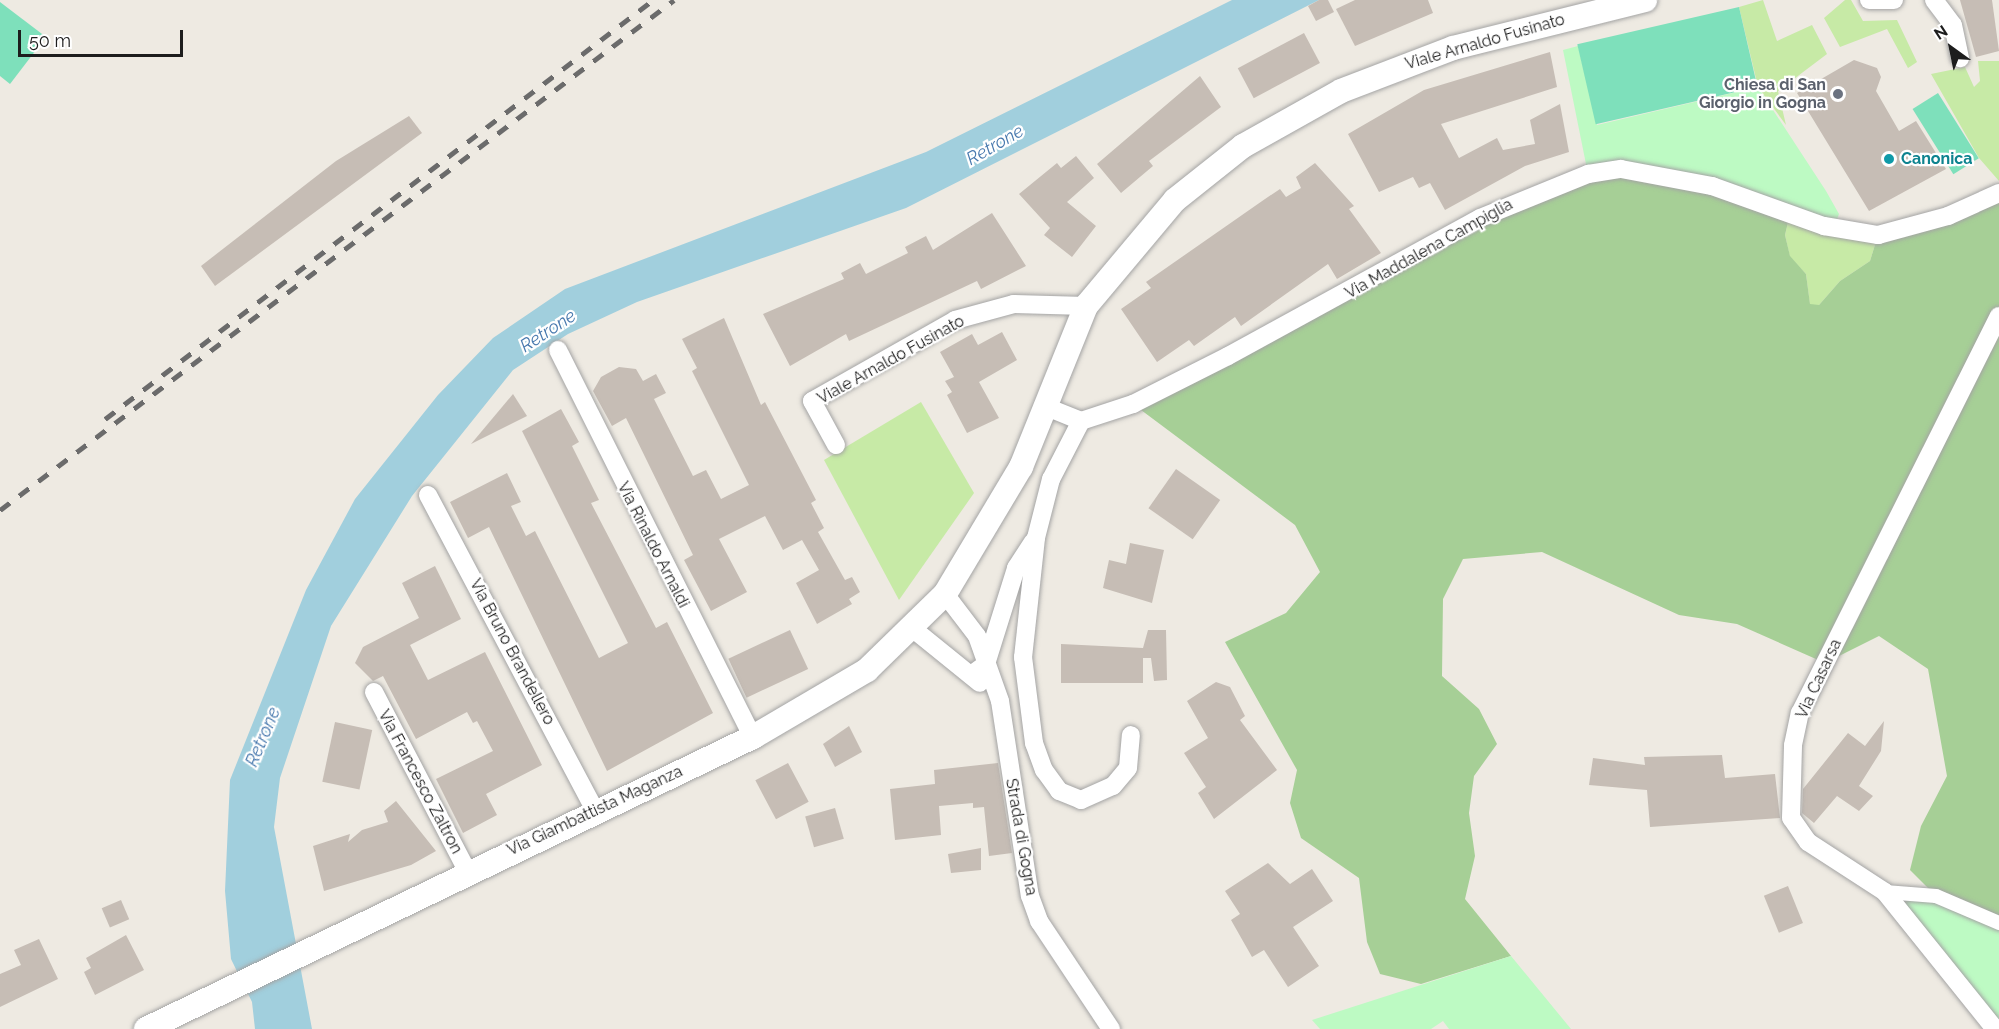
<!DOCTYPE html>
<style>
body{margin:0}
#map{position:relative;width:1999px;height:1029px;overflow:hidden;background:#eeeae2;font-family:Raleway,sans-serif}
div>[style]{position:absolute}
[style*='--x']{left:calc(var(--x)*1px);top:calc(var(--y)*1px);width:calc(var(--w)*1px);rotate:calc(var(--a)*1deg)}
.grass>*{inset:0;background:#c7eaa6}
.forest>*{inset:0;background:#a6cf96}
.park>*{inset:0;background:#bdfac3}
.pitch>*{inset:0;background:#7ee0bb;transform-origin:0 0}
.water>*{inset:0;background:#a1cfdd}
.building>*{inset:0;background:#c6bdb5;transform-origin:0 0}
.roads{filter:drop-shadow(0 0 2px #a4a4a4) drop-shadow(0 0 2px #a4a4a4)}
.pedestrian>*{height:14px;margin:-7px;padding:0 7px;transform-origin:7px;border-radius:7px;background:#fff}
.minor>*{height:18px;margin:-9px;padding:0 9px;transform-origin:9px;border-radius:9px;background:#fff}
.tertiary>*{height:24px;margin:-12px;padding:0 12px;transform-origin:12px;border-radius:12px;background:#fff}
.rail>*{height:4.5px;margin-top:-2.25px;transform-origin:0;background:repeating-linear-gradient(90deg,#6b6b6b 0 12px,transparent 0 24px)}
.dots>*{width:16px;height:16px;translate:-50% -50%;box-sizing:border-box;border:3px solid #fff;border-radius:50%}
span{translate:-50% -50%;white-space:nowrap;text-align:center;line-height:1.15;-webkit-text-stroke:4.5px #fff;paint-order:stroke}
.street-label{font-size:16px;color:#1d1d1d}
.worship-label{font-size:16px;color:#5b616d;font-weight:700}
.right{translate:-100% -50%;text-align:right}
.culture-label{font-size:16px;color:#0d838f;font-weight:700}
.left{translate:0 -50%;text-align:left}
.water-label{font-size:18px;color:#4879ae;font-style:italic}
.north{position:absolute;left:1921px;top:18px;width:60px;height:60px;-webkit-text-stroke:4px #fff;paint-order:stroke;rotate:327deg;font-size:16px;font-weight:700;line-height:24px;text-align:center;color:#1d1d1d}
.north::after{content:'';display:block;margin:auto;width:21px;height:27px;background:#1d1d1d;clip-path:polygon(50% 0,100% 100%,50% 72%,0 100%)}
.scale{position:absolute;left:18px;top:30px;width:165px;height:27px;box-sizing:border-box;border:3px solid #1d1d1d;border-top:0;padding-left:8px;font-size:18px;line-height:21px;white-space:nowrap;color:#1d1d1d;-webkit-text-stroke:4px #fff;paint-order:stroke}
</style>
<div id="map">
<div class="grass">
<div style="clip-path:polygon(1763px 0,1777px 41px,1812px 25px,1827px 54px,1778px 91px,1786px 125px,1758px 87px,1739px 7px)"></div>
<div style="clip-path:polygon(1845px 0,1851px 0,1863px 21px,1897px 20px,1917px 62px,1908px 68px,1887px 29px,1840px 47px,1824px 18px)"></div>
<div style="clip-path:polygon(1978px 61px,1999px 61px,1999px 181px,1979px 158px,1931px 74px,1965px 67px,1974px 87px,1980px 81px)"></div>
<div style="clip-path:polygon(1790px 214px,1878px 235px,1870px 261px,1840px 281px,1819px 305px,1810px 305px,1806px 274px,1790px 257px,1785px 235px)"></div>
<div style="clip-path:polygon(921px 402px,974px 493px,899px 600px,824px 460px)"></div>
</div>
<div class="forest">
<div style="clip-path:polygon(1621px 169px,1790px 214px,1785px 235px,1790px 256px,1806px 274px,1810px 304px,1819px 305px,1840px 281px,1870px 261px,1878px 235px,1999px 193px,1999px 923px,1936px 896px,1910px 870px,1921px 826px,1947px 776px,1928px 669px,1879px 636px,1825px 663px,1737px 624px,1679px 615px,1542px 552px,1463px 559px,1443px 599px,1442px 676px,1479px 709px,1497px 744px,1474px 776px,1469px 813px,1475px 856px,1465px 899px,1511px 956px,1421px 984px,1380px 974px,1367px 942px,1359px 878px,1301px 838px,1290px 803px,1297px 770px,1225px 642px,1286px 613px,1320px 572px,1295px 525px,1133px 404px,1480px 218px)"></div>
</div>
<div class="park">
<div style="clip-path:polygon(1578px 46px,1597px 125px,1758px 87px,1826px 191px,1839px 214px,1836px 222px,1712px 186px,1588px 174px,1563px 50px)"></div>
<div style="clip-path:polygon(1903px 891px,1999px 923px,1999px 1029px,1885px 892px)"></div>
<div style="clip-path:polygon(1511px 956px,1571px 1029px,1449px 1029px,1443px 1021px,1431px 1029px,1320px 1029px,1312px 1020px)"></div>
</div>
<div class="pitch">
<div style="clip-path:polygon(0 2px,46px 37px,10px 84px,0 76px)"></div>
<div style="left:1739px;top:7px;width:82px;height:166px;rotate:77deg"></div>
<div style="left:1938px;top:93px;width:77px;height:30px;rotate:58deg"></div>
</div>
<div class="water">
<div style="clip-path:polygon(1232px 0,1319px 0,906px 208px,637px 302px,568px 334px,513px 370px,412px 496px,331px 626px,280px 778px,274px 827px,312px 1029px,255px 1029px,252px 1002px,231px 959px,225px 891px,230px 780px,306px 590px,355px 499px,438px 395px,493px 338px,565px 289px,926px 152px)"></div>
</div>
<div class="building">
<div style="clip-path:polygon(1319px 0,1328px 0,1334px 12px,1316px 21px,1308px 6px)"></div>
<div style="clip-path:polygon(1355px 0,1428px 0,1433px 13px,1355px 46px,1336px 9px)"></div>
<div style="clip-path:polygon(1960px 0,1992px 0,1999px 51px,1976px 57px)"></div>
<div style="left:1304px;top:33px;width:34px;height:75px;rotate:62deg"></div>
<div style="clip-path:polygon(1550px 52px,1557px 87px,1441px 124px,1459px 158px,1497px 138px,1503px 150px,1535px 144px,1530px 120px,1560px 104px,1569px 152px,1525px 166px,1445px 210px,1430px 183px,1419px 188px,1413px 177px,1379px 192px,1348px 134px,1424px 90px)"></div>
<div style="clip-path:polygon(1854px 60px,1877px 68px,1881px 77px,1876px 91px,1899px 131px,1916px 121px,1946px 169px,1869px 211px,1797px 93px)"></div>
<div style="clip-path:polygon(1200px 76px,1221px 107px,1149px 161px,1153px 166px,1121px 193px,1097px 164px)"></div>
<div style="clip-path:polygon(409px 116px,422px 133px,215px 286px,201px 266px,336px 161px)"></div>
<div style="clip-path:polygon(1076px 156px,1094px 178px,1067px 202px,1096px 226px,1072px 257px,1044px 235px,1050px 228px,1019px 194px,1057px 163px,1061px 168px)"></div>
<div style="clip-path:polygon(1315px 163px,1354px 206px,1349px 209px,1381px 253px,1337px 279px,1328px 264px,1241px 326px,1235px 317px,1194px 346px,1189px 340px,1157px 362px,1121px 309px,1151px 288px,1146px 282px,1265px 199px,1280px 189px,1286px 197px,1301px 188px,1296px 177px)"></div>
<div style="clip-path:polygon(992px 213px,1026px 266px,981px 289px,977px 281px,849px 341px,846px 334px,790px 366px,763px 314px,844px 279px,841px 273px,860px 263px,866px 274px,908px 253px,905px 247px,926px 236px,933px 250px)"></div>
<div style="clip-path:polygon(724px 318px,761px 405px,765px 402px,816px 500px,811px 503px,824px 528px,818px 532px,845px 580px,852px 577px,860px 592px,849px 599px,852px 604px,817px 624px,796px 583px,819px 570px,802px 540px,783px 550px,765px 516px,719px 539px,747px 592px,711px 611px,684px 560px,693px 555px,626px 418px,612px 426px,593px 391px,601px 377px,619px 367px,636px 369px,643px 381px,656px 374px,666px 393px,654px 399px,693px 476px,706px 470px,721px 499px,749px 485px,692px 371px,697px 368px,682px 339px)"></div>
<div style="clip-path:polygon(1002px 332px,1017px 360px,979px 382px,999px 418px,967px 433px,947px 395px,952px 392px,945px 381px,954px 377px,940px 352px,972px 334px,978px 345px)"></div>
<div style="clip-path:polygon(513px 394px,527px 416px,471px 444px)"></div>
<div style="clip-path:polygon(561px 409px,579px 442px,572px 446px,599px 500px,591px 503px,656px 628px,667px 622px,713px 713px,607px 771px,489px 527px,468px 538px,450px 502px,507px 473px,521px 502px,511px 506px,526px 536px,535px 531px,599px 658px,628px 643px,522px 431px)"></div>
<div style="left:1176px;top:469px;width:54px;height:48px;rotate:35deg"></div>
<div style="clip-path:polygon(1130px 543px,1164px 550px,1152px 603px,1103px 588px,1109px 560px,1126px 564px)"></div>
<div style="clip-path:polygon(435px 566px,461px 619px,410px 645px,428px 680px,485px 652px,542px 765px,486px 794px,497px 815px,463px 833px,436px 779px,493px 751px,477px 721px,473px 723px,467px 712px,416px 739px,383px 676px,373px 681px,355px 663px,363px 647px,419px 618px,402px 583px)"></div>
<div style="left:790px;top:630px;width:43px;height:68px;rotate:65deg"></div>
<div style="clip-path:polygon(1148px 630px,1166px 630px,1167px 680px,1154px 681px,1151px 658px,1143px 658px,1143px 683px,1061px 683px,1061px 644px,1143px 648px)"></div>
<div style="clip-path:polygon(1216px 682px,1230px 687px,1245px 716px,1240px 720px,1277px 770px,1214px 819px,1198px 793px,1206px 787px,1184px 753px,1208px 738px,1187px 701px)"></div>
<div style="clip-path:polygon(1884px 721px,1881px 751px,1859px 786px,1873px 796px,1859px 811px,1837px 796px,1814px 823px,1802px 813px,1803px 789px,1848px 733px,1865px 746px)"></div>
<div style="left:335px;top:722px;width:38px;height:61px;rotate:12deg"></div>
<div style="clip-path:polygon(849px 726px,862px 752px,835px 767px,823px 744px)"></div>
<div style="clip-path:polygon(1722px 755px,1725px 778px,1775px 774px,1780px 818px,1650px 827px,1647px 790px,1589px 785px,1593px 758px,1645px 765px,1644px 757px)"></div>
<div style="left:788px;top:763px;width:44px;height:37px;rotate:62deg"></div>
<div style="clip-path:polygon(998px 763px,1012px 853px,989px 856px,984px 807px,973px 808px,973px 803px,939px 806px,941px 835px,895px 840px,890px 789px,935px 784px,934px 770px)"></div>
<div style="clip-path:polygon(396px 801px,436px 851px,411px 865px,324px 891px,313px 846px,350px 834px,348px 842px,362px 830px,388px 822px,384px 811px)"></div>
<div style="left:835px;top:808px;width:32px;height:31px;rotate:74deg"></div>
<div style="clip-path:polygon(981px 848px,981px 870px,951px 873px,948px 854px)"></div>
<div style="clip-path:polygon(1268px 863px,1290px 884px,1312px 869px,1333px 901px,1293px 927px,1319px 966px,1288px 987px,1264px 950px,1252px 957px,1231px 920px,1240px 914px,1225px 891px)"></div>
<div style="left:1788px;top:886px;width:40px;height:26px;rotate:68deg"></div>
<div style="left:121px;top:900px;width:21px;height:21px;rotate:67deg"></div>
<div style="clip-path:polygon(126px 935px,144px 970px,95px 995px,84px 972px,91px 968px,86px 958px)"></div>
<div style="clip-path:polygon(39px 939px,58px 979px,0 1007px,0 974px,21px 965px,14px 950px)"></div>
</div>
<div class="roads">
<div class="pedestrian">
<div style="--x:1885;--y:892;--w:51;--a:4.5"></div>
<div style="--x:1936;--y:896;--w:69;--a:23.2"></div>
</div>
<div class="minor">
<div style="--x:1869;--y:0;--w:25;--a:0"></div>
<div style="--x:1934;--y:0;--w:31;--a:53"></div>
<div style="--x:1953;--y:25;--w:34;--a:78"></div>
<div style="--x:558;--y:350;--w:433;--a:63.3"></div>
<div style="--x:1049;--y:408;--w:35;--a:22"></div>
<div style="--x:1081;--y:421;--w:65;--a:117.3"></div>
<div style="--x:1051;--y:479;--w:61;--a:104.3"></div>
<div style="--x:1036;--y:538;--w:120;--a:96.2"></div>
<div style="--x:1023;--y:657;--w:87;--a:82.7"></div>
<div style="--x:1034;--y:743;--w:29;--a:70"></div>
<div style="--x:1044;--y:770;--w:26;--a:54"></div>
<div style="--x:1059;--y:791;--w:24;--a:22"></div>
<div style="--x:1081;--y:800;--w:35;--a:-24"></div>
<div style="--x:1113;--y:786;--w:23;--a:-50"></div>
<div style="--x:1128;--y:768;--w:33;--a:-85"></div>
<div style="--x:1081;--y:421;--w:55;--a:-18.1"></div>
<div style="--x:1133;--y:404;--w:106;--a:-26.8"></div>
<div style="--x:1228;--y:356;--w:287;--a:-28.7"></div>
<div style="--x:1480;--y:218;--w:117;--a:-22.2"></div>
<div style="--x:1588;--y:174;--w:33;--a:-9"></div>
<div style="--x:1621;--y:169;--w:93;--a:10.6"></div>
<div style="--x:1712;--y:186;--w:119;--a:19.7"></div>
<div style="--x:1824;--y:226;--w:55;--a:9.5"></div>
<div style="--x:1878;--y:235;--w:73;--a:-15.2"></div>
<div style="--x:1948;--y:216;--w:56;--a:-24.3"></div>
<div style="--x:836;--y:445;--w:50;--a:-118.6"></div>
<div style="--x:812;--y:401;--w:164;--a:-29.5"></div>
<div style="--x:955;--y:320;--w:61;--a:-15.2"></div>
<div style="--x:1014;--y:304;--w:72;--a:1.6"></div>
<div style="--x:428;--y:495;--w:357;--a:62.1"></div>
<div style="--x:945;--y:594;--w:53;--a:52.7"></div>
<div style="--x:977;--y:636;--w:69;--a:70.5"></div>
<div style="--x:1000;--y:701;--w:197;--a:81.3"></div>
<div style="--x:1030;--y:896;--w:27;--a:70"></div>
<div style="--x:1039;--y:921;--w:130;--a:56.3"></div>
<div style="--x:912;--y:628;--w:87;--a:39"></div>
<div style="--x:971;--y:675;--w:19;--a:-36"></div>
<div style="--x:986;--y:664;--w:101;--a:-72.6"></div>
<div style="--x:1016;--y:568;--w:31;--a:-57"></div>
<div style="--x:374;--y:692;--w:202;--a:62.5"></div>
<div style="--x:1995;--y:1029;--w:176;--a:-128.8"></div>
<div style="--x:1885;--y:892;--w:92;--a:-147"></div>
<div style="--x:1808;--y:842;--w:29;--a:-125"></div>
<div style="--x:1791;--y:818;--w:73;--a:-88.4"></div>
<div style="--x:1793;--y:745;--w:33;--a:-78"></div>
<div style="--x:1800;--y:713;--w:444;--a:-63.4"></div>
</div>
<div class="tertiary">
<div style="--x:146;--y:1029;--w:674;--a:-25.69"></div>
<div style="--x:753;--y:737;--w:132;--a:-30.4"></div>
<div style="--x:867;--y:670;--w:109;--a:-44.3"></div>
<div style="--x:945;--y:594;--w:148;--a:-59.1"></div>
<div style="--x:1021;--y:467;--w:174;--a:-68"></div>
<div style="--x:1086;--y:306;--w:138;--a:-50"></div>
<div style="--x:1175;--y:200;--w:87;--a:-38.5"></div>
<div style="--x:1243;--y:146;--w:112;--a:-29.3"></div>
<div style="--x:1341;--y:91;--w:120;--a:-21"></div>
<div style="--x:1453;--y:48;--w:198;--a:-14"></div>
</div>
</div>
<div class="rail">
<div style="--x:105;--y:419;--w:690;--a:-37.4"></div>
<div style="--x:0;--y:510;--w:845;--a:-37.11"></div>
</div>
<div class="dots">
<div style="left:1838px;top:94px;background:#6b7280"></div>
<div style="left:1889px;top:159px;background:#0f9aa8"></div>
</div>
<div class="street-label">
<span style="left:1485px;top:42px;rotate:-16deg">Viale Arnaldo Fusinato</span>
<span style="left:1429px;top:249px;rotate:-29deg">Via Maddalena Campiglia</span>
<span style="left:891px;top:360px;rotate:-29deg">Viale Arnaldo Fusinato</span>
<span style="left:653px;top:545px;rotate:63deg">Via Rinaldo Arnaldi</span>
<span style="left:512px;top:652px;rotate:62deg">Via Bruno Brandellero</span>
<span style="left:1819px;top:679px;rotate:-65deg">Via Casarsa</span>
<span style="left:420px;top:782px;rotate:62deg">Via Francesco Zaltron</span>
<span style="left:595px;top:811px;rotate:-25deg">Via Giambattista Maganza</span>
<span style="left:1021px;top:837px;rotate:80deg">Strada di Gogna</span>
</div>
<div class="worship-label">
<span class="right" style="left:1826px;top:94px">Chiesa di San<br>Giorgio in Gogna</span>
</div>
<div class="culture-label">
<span class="left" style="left:1901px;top:159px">Canonica</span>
</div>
<div class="water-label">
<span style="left:995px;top:145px;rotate:-30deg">Retrone</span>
<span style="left:548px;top:331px;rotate:-33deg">Retrone</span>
<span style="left:263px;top:737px;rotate:-67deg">Retrone</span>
</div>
<div class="north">N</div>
<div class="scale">50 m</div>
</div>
